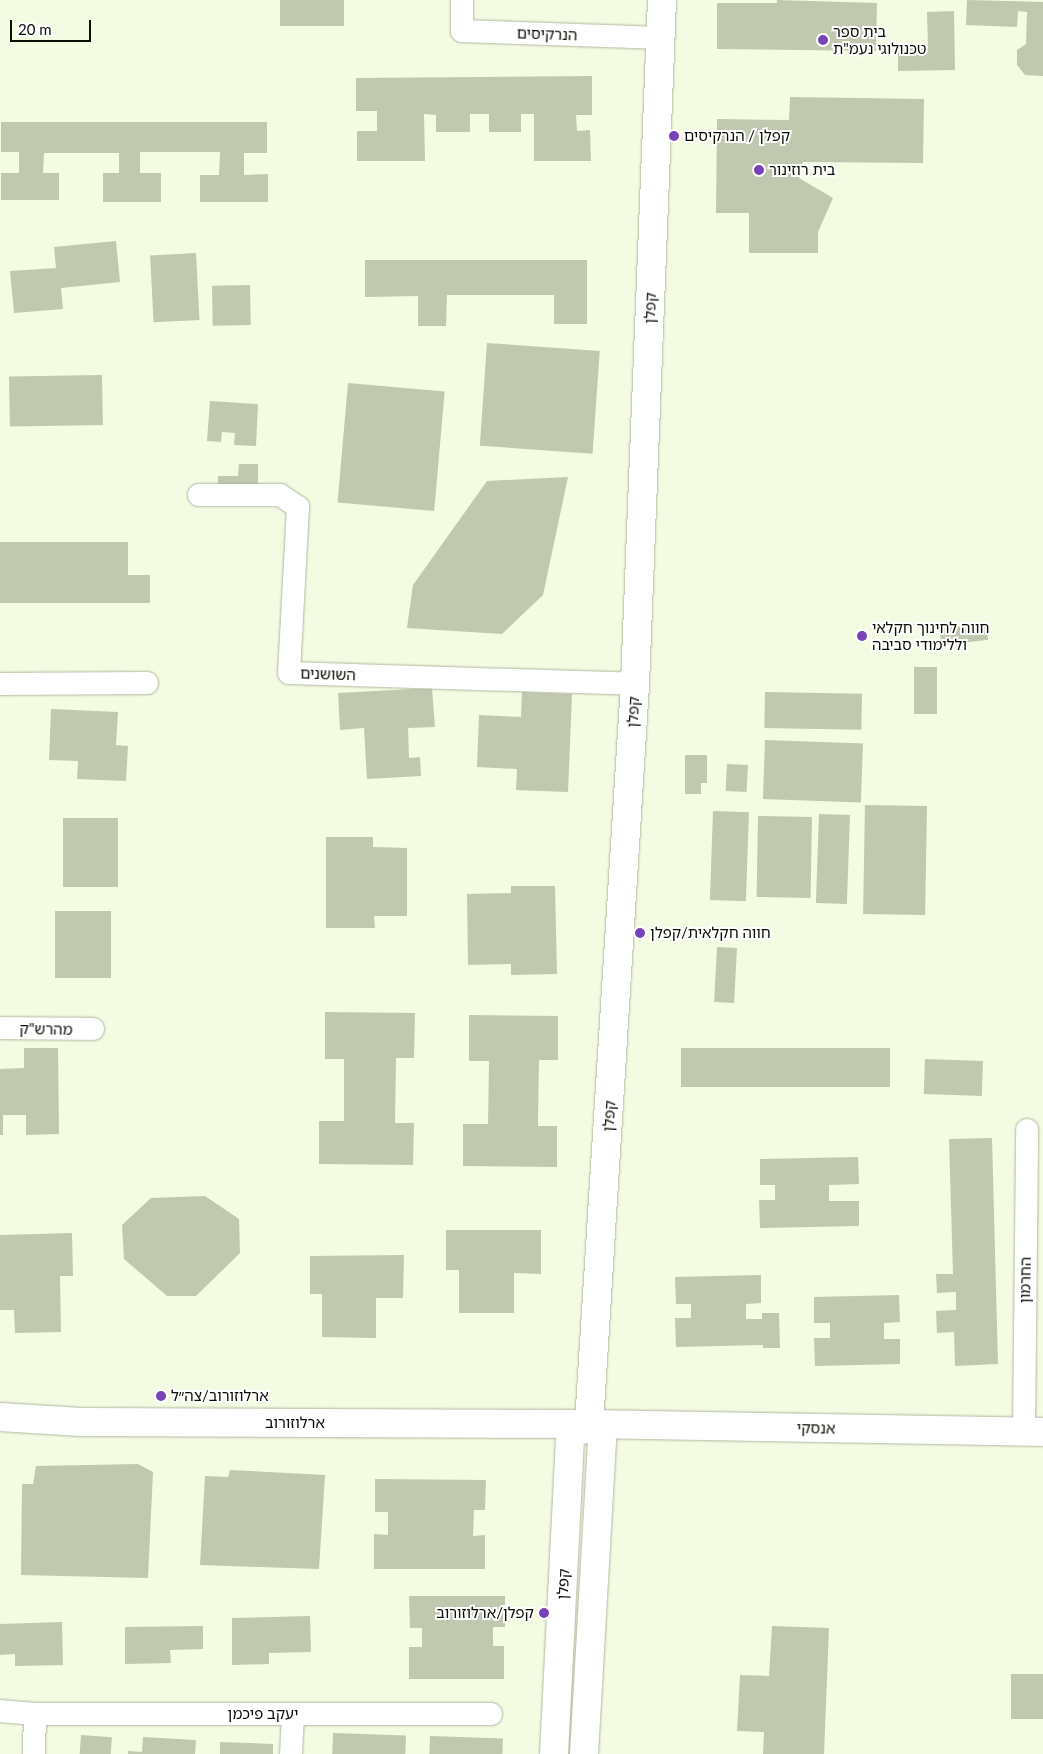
<!DOCTYPE html>
<meta charset="utf-8">
<style>
body{margin:0}
#map{position:relative;width:1043px;height:1754px;overflow:hidden;background:#f3fbe2;font-family:Lato,"Noto Sans Hebrew",sans-serif}
div>[style]{position:absolute}
[style*='--x']{left:calc(var(--x)*1px);top:calc(var(--y)*1px);width:calc(var(--w)*1px);rotate:calc(var(--a)*1deg)}
.building>*{inset:0;background:#c0c8af;transform-origin:0 0}
.roads{filter:drop-shadow(0 0 1px #b1b9a1) drop-shadow(0 0 1px #b1b9a1)}
.street>*{height:22px;margin:-11px;padding:0 11px;transform-origin:11px;border-radius:11px;background:#fff}
.secondary>*{height:28px;margin:-14px;padding:0 14px;transform-origin:14px;border-radius:14px;background:#fff}
.dots>*{width:14px;height:14px;translate:-50% -50%;box-sizing:border-box;border:2px solid #fff;border-radius:50%}
span{translate:-50% -50%;white-space:nowrap;text-align:center;line-height:1.15;-webkit-text-stroke:4px #fff;paint-order:stroke}
.poi-label{font-size:15px;color:#0a0d05}
.left{translate:0 -50%;text-align:left}
.right{translate:-100% -50%;text-align:right}
.street-label{font-size:15px;color:#0a0d05}
.scale{position:absolute;left:10px;top:20px;width:81px;height:22px;box-sizing:border-box;border:2px solid #0a0d05;border-top:0;padding-left:6px;font-size:15px;line-height:18px;white-space:nowrap;color:#0a0d05;-webkit-text-stroke:4px #fff;paint-order:stroke}
</style>
<div id="map">
<div class="building">
<div style="left:280px;top:0;width:64px;height:26px"></div>
<div style="clip-path:polygon(777px 0,877px 3px,876px 51px,717px 49px,717px 3px,777px 3px)"></div>
<div style="clip-path:polygon(967px 0,1043px 2px,1043px 76px,1025px 75px,1017px 65px,1017px 50px,1026px 44px,1027px 12px,1018px 11px,1017px 27px,966px 25px)"></div>
<div style="clip-path:polygon(954px 11px,955px 70px,898px 71px,898px 48px,928px 48px,927px 12px)"></div>
<div style="clip-path:polygon(592px 76px,592px 115px,576px 115px,577px 131px,590px 130px,591px 161px,534px 161px,534px 114px,521px 114px,521px 132px,489px 132px,489px 114px,470px 114px,470px 132px,436px 132px,436px 115px,424px 114px,425px 161px,357px 161px,357px 131px,377px 131px,377px 111px,356px 111px,356px 78px)"></div>
<div style="clip-path:polygon(790px 97px,924px 99px,923px 163px,803px 162px,799px 178px,833px 198px,818px 232px,818px 253px,749px 253px,749px 213px,716px 213px,717px 119px,789px 120px)"></div>
<div style="clip-path:polygon(1px 122px,267px 122px,267px 153px,244px 153px,244px 175px,268px 174px,268px 202px,200px 202px,200px 175px,219px 175px,220px 152px,140px 152px,140px 173px,161px 173px,161px 202px,103px 202px,103px 173px,119px 173px,119px 153px,44px 153px,43px 173px,59px 173px,59px 200px,1px 200px,1px 173px,19px 173px,19px 152px,1px 152px)"></div>
<div style="clip-path:polygon(116px 241px,120px 282px,61px 288px,63px 309px,14px 313px,10px 271px,56px 268px,54px 247px)"></div>
<div style="left:196px;top:253px;width:67px;height:46px;rotate:87deg"></div>
<div style="clip-path:polygon(365px 260px,587px 260px,587px 324px,554px 324px,554px 295px,447px 295px,446px 326px,418px 326px,418px 296px,365px 297px)"></div>
<div style="left:250px;top:285px;width:40px;height:38px;rotate:89deg"></div>
<div style="left:487px;top:343px;width:113px;height:103px;rotate:4deg"></div>
<div style="left:102px;top:375px;width:50px;height:93px;rotate:89deg"></div>
<div style="left:348px;top:383px;width:97px;height:120px;rotate:5deg"></div>
<div style="clip-path:polygon(210px 401px,258px 404px,256px 446px,234px 445px,235px 433px,222px 432px,221px 442px,207px 441px)"></div>
<div style="clip-path:polygon(239px 464px,258px 464px,258px 493px,218px 493px,218px 476px,238px 476px)"></div>
<div style="clip-path:polygon(568px 477px,543px 595px,502px 634px,407px 628px,413px 585px,487px 481px)"></div>
<div style="clip-path:polygon(0 542px,128px 542px,128px 575px,150px 575px,150px 603px,0 603px)"></div>
<div style="left:986px;top:623px;width:17px;height:47px;rotate:83deg"></div>
<div style="left:914px;top:667px;width:23px;height:47px"></div>
<div style="clip-path:polygon(432px 688px,435px 727px,408px 728px,409px 758px,420px 757px,421px 776px,367px 779px,364px 728px,340px 730px,338px 693px)"></div>
<div style="clip-path:polygon(522px 692px,572px 694px,568px 792px,516px 790px,517px 769px,477px 767px,479px 715px,521px 717px)"></div>
<div style="left:765px;top:692px;width:97px;height:36px;rotate:1deg"></div>
<div style="clip-path:polygon(51px 709px,118px 712px,116px 745px,128px 746px,126px 781px,77px 779px,78px 761px,49px 760px)"></div>
<div style="left:765px;top:740px;width:98px;height:59px;rotate:2deg"></div>
<div style="clip-path:polygon(685px 755px,707px 755px,707px 783px,701px 783px,701px 794px,685px 794px)"></div>
<div style="left:727px;top:764px;width:21px;height:27px;rotate:3deg"></div>
<div style="left:865px;top:805px;width:62px;height:109px;rotate:1deg"></div>
<div style="left:713px;top:811px;width:36px;height:89px;rotate:2deg"></div>
<div style="left:819px;top:814px;width:31px;height:89px;rotate:2deg"></div>
<div style="left:758px;top:816px;width:54px;height:81px;rotate:1deg"></div>
<div style="left:63px;top:818px;width:55px;height:69px"></div>
<div style="clip-path:polygon(326px 837px,373px 837px,373px 847px,407px 848px,407px 916px,374px 916px,375px 928px,326px 928px)"></div>
<div style="clip-path:polygon(511px 886px,555px 886px,557px 974px,511px 975px,511px 964px,468px 965px,467px 894px,511px 893px)"></div>
<div style="left:55px;top:911px;width:56px;height:67px"></div>
<div style="left:717px;top:947px;width:20px;height:55px;rotate:3deg"></div>
<div style="clip-path:polygon(325px 1012px,415px 1013px,414px 1058px,396px 1058px,395px 1123px,414px 1123px,413px 1165px,319px 1164px,319px 1121px,344px 1121px,344px 1059px,325px 1059px)"></div>
<div style="clip-path:polygon(469px 1015px,558px 1016px,558px 1060px,539px 1060px,538px 1120px,538px 1126px,557px 1126px,557px 1167px,463px 1166px,463px 1124px,488px 1124px,489px 1061px,469px 1061px)"></div>
<div style="clip-path:polygon(24px 1048px,58px 1048px,59px 1134px,26px 1135px,26px 1115px,3px 1115px,3px 1135px,0 1135px,0 1069px,24px 1068px)"></div>
<div style="left:890px;top:1048px;width:39px;height:209px;rotate:90deg"></div>
<div style="left:925px;top:1059px;width:58px;height:35px;rotate:2deg"></div>
<div style="clip-path:polygon(992px 1138px,998px 1364px,955px 1366px,954px 1332px,937px 1333px,936px 1311px,956px 1310px,956px 1292px,937px 1293px,936px 1274px,953px 1274px,949px 1139px)"></div>
<div style="clip-path:polygon(858px 1157px,859px 1184px,829px 1185px,829px 1201px,859px 1201px,859px 1226px,760px 1228px,759px 1200px,775px 1200px,775px 1185px,760px 1185px,760px 1159px)"></div>
<div style="clip-path:polygon(205px 1196px,239px 1219px,240px 1253px,196px 1296px,167px 1296px,124px 1259px,122px 1225px,151px 1198px)"></div>
<div style="clip-path:polygon(446px 1230px,541px 1230px,541px 1274px,514px 1273px,514px 1313px,459px 1313px,459px 1270px,446px 1270px)"></div>
<div style="clip-path:polygon(72px 1233px,73px 1276px,60px 1276px,61px 1332px,15px 1333px,14px 1310px,0 1310px,0 1235px)"></div>
<div style="clip-path:polygon(404px 1255px,403px 1298px,376px 1298px,376px 1338px,322px 1337px,322px 1294px,310px 1294px,310px 1256px)"></div>
<div style="clip-path:polygon(761px 1275px,761px 1303px,746px 1304px,746px 1319px,762px 1319px,762px 1313px,779px 1313px,780px 1348px,763px 1348px,763px 1345px,676px 1347px,675px 1318px,691px 1318px,691px 1304px,676px 1304px,675px 1277px)"></div>
<div style="clip-path:polygon(899px 1295px,900px 1322px,884px 1323px,884px 1339px,900px 1339px,900px 1364px,815px 1366px,814px 1338px,830px 1338px,830px 1323px,814px 1323px,814px 1297px)"></div>
<div style="clip-path:polygon(138px 1464px,153px 1472px,148px 1578px,21px 1575px,22px 1484px,33px 1484px,36px 1466px)"></div>
<div style="clip-path:polygon(230px 1470px,325px 1475px,319px 1569px,200px 1565px,205px 1476px,228px 1477px)"></div>
<div style="clip-path:polygon(375px 1479px,486px 1480px,485px 1510px,474px 1510px,473px 1536px,485px 1535px,485px 1569px,374px 1569px,374px 1534px,388px 1535px,388px 1512px,375px 1512px)"></div>
<div style="clip-path:polygon(409px 1596px,505px 1596px,505px 1627px,493px 1627px,493px 1646px,504px 1646px,504px 1679px,409px 1679px,409px 1647px,422px 1647px,422px 1628px,410px 1628px)"></div>
<div style="clip-path:polygon(310px 1616px,311px 1652px,269px 1653px,269px 1664px,232px 1665px,232px 1618px)"></div>
<div style="clip-path:polygon(62px 1622px,63px 1665px,15px 1666px,15px 1654px,0 1655px,0 1624px)"></div>
<div style="clip-path:polygon(203px 1626px,203px 1649px,170px 1650px,171px 1663px,125px 1664px,125px 1627px)"></div>
<div style="clip-path:polygon(772px 1626px,829px 1628px,824px 1754px,763px 1754px,764px 1732px,737px 1731px,740px 1675px,769px 1676px)"></div>
<div style="left:1011px;top:1674px;width:32px;height:45px"></div>
<div style="left:333px;top:1733px;width:73px;height:21px;rotate:2deg"></div>
<div style="left:81px;top:1735px;width:31px;height:19px;rotate:4deg"></div>
<div style="left:430px;top:1736px;width:73px;height:18px;rotate:2deg"></div>
<div style="clip-path:polygon(143px 1737px,196px 1740px,195px 1754px,128px 1754px,128px 1751px,142px 1752px)"></div>
<div style="clip-path:polygon(220px 1742px,273px 1744px,273px 1754px,220px 1754px)"></div>
</div>
<div class="roads">
<div class="street">
<div style="--x:462;--y:0;--w:31;--a:90"></div>
<div style="--x:462;--y:31;--w:200;--a:2"></div>
<div style="--x:199;--y:495;--w:81;--a:0"></div>
<div style="--x:280;--y:495;--w:22;--a:34"></div>
<div style="--x:298;--y:507;--w:166;--a:93.1"></div>
<div style="--x:289;--y:673;--w:346;--a:1.8"></div>
<div style="--x:0;--y:684;--w:147;--a:-0.4"></div>
<div style="--x:0;--y:1028;--w:93;--a:0.6"></div>
<div style="--x:1024;--y:1431;--w:301;--a:-89.4"></div>
<div style="--x:0;--y:1711;--w:35;--a:5"></div>
<div style="--x:35;--y:1714;--w:456;--a:0"></div>
<div style="--x:34;--y:1754;--w:40;--a:-88.6"></div>
<div style="--x:291;--y:1754;--w:39;--a:-87"></div>
</div>
<div class="secondary">
<div style="--x:0;--y:1417;--w:81;--a:3.5"></div>
<div style="--x:81;--y:1422;--w:508;--a:0.23"></div>
<div style="--x:589;--y:1424;--w:454;--a:1"></div>
<div style="--x:554;--y:1754;--w:317;--a:-87.1"></div>
<div style="--x:570;--y:1437;--w:23;--a:-34"></div>
<div style="--x:584;--y:1754;--w:316;--a:-86.7"></div>
<div style="--x:602;--y:1439;--w:20;--a:-131"></div>
<div style="--x:589;--y:1424;--w:741;--a:-86.44"></div>
<div style="--x:635;--y:684;--w:685;--a:-87.74"></div>
</div>
</div>
<div class="dots">
<div style="left:823px;top:40px;background:#7942b9"></div>
<div style="left:674px;top:136px;background:#7942b9"></div>
<div style="left:759px;top:170px;background:#7942b9"></div>
<div style="left:862px;top:636px;background:#7942b9"></div>
<div style="left:640px;top:933px;background:#7942b9"></div>
<div style="left:161px;top:1396px;background:#7942b9"></div>
<div style="left:544px;top:1613px;background:#7942b9"></div>
</div>
<div class="poi-label">
<span class="left" style="left:833px;top:40px">בית ספר<br>טכנולוגי נעמ"ת</span>
<span class="left" style="left:684px;top:136px">קפלן / הנרקיסים</span>
<span class="left" style="left:769px;top:170px">בית רוזינור</span>
<span class="left" style="left:872px;top:636px">חווה לחינוך חקלאי<br>וללימודי סביבה</span>
<span class="left" style="left:650px;top:933px">חווה חקלאית/קפלן</span>
<span class="left" style="left:171px;top:1396px">ארלוזורוב/צה״ל</span>
<span class="right" style="left:534px;top:1613px">קפלן/ארלוזורוב</span>
</div>
<div class="street-label">
<span style="left:547px;top:34px;rotate:2deg">הנרקיסים</span>
<span style="left:650px;top:308px;rotate:-88deg">קפלן</span>
<span style="left:328px;top:674px;rotate:2deg">השושנים</span>
<span style="left:633px;top:712px;rotate:-87deg">קפלן</span>
<span style="left:46px;top:1029px;rotate:1deg">מהרש"ק</span>
<span style="left:609px;top:1116px;rotate:-86deg">קפלן</span>
<span style="left:1025px;top:1280px;rotate:-89deg">החרמון</span>
<span style="left:295px;top:1423px">ארלוזורוב</span>
<span style="left:816px;top:1428px;rotate:1deg">אנסקי</span>
<span style="left:563px;top:1584px;rotate:-87deg">קפלן</span>
<span style="left:263px;top:1714px">יעקב פיכמן</span>
</div>
<div class="scale">20 m</div>
</div>
